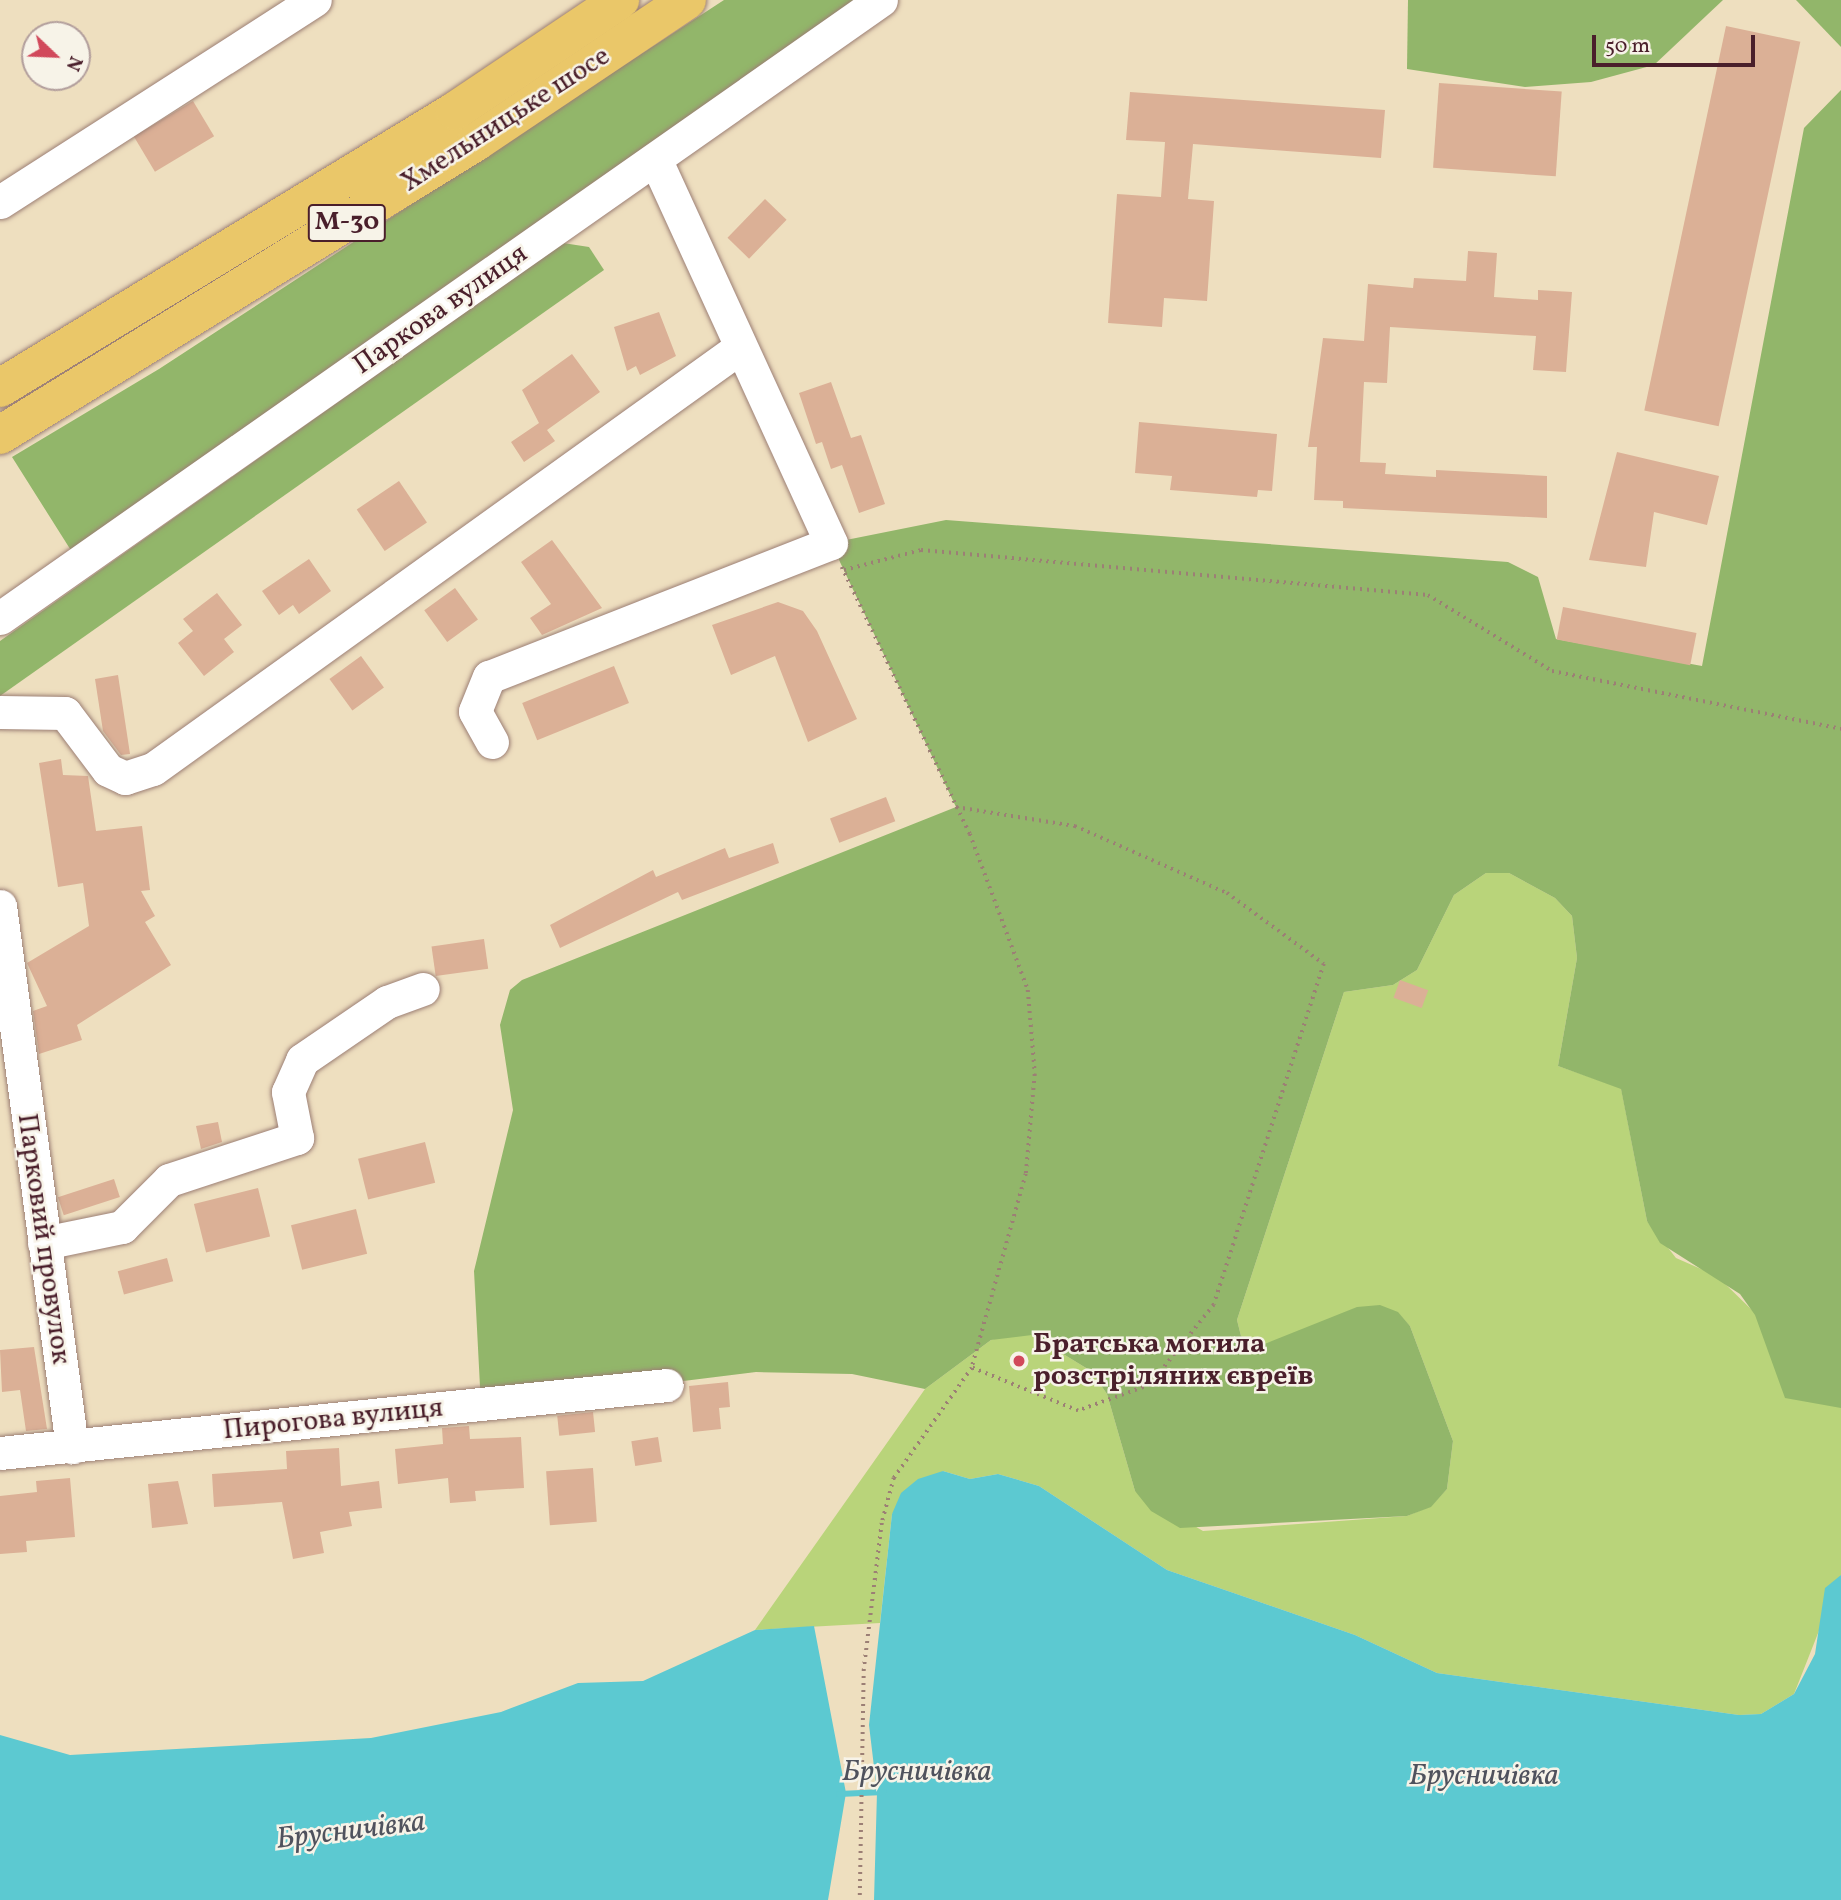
<!DOCTYPE html>
<meta charset="utf-8">
<style>
body{margin:0}
#map{position:relative;width:1841px;height:1900px;overflow:hidden;background:#eedfbf;font-family:Vollkorn,serif}
div>[style]{position:absolute}
[style*='--x']{left:calc(var(--x)*1px);top:calc(var(--y)*1px);width:calc(var(--w)*1px);rotate:calc(var(--a)*1deg)}
.green>*{inset:0;background:#b9d47a}
.forest>*{inset:0;background:#92b66a}
.water>*{inset:0;background:#5cc9d1}
.stream>*{height:6px;margin:-3px;padding:0 3px;transform-origin:3px;border-radius:3px;background:#5cc9d1}
.building>*{inset:0;background:#dbb096;transform-origin:0 0}
.path>*{height:3.5px;margin-top:-1.75px;transform-origin:0;background:repeating-linear-gradient(90deg,#9c7f75 0 2px,transparent 0 7px)}
.roads{filter:drop-shadow(0 0 2px #9c7f75) drop-shadow(0 0 2px #9c7f75)}
.minor>*{height:33px;margin:-16.5px;padding:0 16.5px;transform-origin:16.5px;border-radius:16.5px;background:#fff}
.highway>*{height:38px;margin:-19px;padding:0 19px;transform-origin:19px;border-radius:19px;background:#eac769}
.dots>*{width:19px;height:19px;translate:-50% -50%;box-sizing:border-box;border:4px solid #f7f3e8;border-radius:50%}
span{translate:-50% -50%;white-space:nowrap;text-align:center;line-height:1.15;-webkit-text-stroke:5px #f7f3e8;paint-order:stroke}
.shield-label span{padding:2px 5px;background:#f7f3e8;border:2px solid;border-radius:5px;-webkit-text-stroke-width:0}
.shield-label{font-size:26px;color:#4a1f2b;font-weight:700}
.street-label{font-size:28px;color:#4a1f2b}
.poi-label{font-size:28px;color:#4a1f2b;font-weight:700}
.left{translate:0 -50%;text-align:left}
.water-label{font-size:30px;color:#4f525d;font-style:italic}
.north{position:absolute;left:21px;top:21px;width:70px;height:70px;box-sizing:border-box;background:#f7f3e8;border:2px solid #b29e9c;border-radius:50%;rotate:113deg;font-size:19px;font-weight:700;line-height:28px;text-align:center;color:#4a1f2b}
.north::after{content:'';display:block;margin:auto;width:24px;height:32px;background:#d1495b;clip-path:polygon(50% 0,100% 100%,50% 72%,0 100%)}
.scale{position:absolute;left:1592px;top:35px;width:163px;height:32px;box-sizing:border-box;border:4px solid #4a1f2b;border-top:0;padding-left:9px;font-size:21px;line-height:24px;white-space:nowrap;color:#4a1f2b;-webkit-text-stroke:5px #f7f3e8;paint-order:stroke}
</style>
<div id="map">
<div class="green">
<div style="clip-path:polygon(1486px 873px,1509px 873px,1555px 898px,1572px 916px,1577px 958px,1558px 1066px,1621px 1088px,1647px 1221px,1676px 1258px,1717px 1276px,1755px 1313px,1841px 912px,1841px 1575px,1794px 1694px,1761px 1714px,1739px 1715px,1437px 1673px,1355px 1635px,1167px 1570px,1039px 1486px,998px 1474px,970px 1479px,943px 1471px,892px 1514px,880px 1623px,755px 1630px,925px 1389px,991px 1340px,1012px 1334px,1032px 1335px,1091px 1371px,1107px 1394px,1135px 1491px,1203px 1531px,1407px 1516px,1431px 1506px,1447px 1489px,1453px 1441px,1410px 1326px,1398px 1313px,1257px 1347px,1241px 1336px,1237px 1320px,1344px 992px,1393px 985px,1417px 970px,1454px 895px)"></div>
</div>
<div class="forest">
<div style="clip-path:polygon(724px 0,881px 0,72px 552px,12px 457px,159px 369px)"></div>
<div style="clip-path:polygon(1408px 0,1723px 0,1654px 65px,1591px 82px,1525px 87px,1407px 69px)"></div>
<div style="clip-path:polygon(1796px 0,1841px 0,1841px 47px)"></div>
<div style="clip-path:polygon(1841px 90px,1841px 1408px,1785px 1398px,1755px 1315px,1740px 1294px,1660px 1243px,1647px 1221px,1621px 1089px,1558px 1066px,1577px 958px,1572px 916px,1555px 898px,1509px 873px,1486px 873px,1454px 895px,1417px 970px,1393px 985px,1344px 992px,1237px 1320px,1241px 1336px,1257px 1347px,1357px 1307px,1380px 1305px,1398px 1312px,1410px 1326px,1453px 1441px,1447px 1489px,1431px 1507px,1407px 1516px,1180px 1528px,1151px 1511px,1135px 1491px,1107px 1394px,1091px 1371px,1032px 1335px,991px 1340px,925px 1389px,852px 1374px,756px 1372px,481px 1406px,474px 1271px,513px 1110px,500px 1025px,510px 990px,522px 980px,956px 807px,831px 543px,946px 520px,1508px 562px,1538px 577px,1556px 639px,1702px 666px,1804px 128px)"></div>
<div style="clip-path:polygon(563px 243px,589px 247px,604px 270px,0 696px,0 641px)"></div>
</div>
<div class="water">
<div style="clip-path:polygon(943px 1471px,970px 1479px,998px 1474px,1039px 1486px,1167px 1570px,1355px 1635px,1437px 1673px,1739px 1715px,1761px 1714px,1794px 1694px,1815px 1654px,1825px 1588px,1841px 1575px,1841px 1900px,874px 1900px,877px 1792px,869px 1725px,892px 1514px,901px 1493px,918px 1479px)"></div>
<div style="clip-path:polygon(814px 1626px,846px 1793px,828px 1900px,0 1900px,0 1735px,70px 1755px,371px 1738px,501px 1712px,578px 1683px,643px 1681px,755px 1630px)"></div>
</div>
<div class="stream">
<div style="--x:839;--y:1794;--w:45;--a:-2.5"></div>
</div>
<div class="building">
<div style="left:1726px;top:26px;width:76px;height:393px;rotate:12deg"></div>
<div style="left:1439px;top:83px;width:123px;height:85px;rotate:4deg"></div>
<div style="clip-path:polygon(1130px 92px,1385px 110px,1381px 158px,1193px 144px,1188px 199px,1214px 201px,1207px 301px,1164px 298px,1162px 327px,1108px 323px,1117px 194px,1161px 197px,1165px 142px,1126px 140px)"></div>
<div style="left:193px;top:101px;width:41px;height:69px;rotate:59deg"></div>
<div style="left:765px;top:199px;width:30px;height:54px;rotate:44deg"></div>
<div style="clip-path:polygon(1468px 251px,1497px 253px,1494px 297px,1538px 300px,1538px 290px,1572px 292px,1566px 372px,1533px 370px,1536px 336px,1390px 327px,1387px 383px,1364px 382px,1360px 462px,1386px 463px,1385px 474px,1436px 477px,1436px 470px,1547px 476px,1547px 518px,1343px 508px,1343px 501px,1314px 500px,1317px 447px,1308px 447px,1323px 338px,1364px 341px,1368px 284px,1413px 288px,1414px 278px,1466px 281px)"></div>
<div style="clip-path:polygon(659px 312px,676px 356px,640px 375px,636px 366px,627px 371px,614px 327px)"></div>
<div style="clip-path:polygon(572px 354px,600px 392px,547px 430px,555px 441px,524px 462px,511px 442px,539px 423px,522px 390px)"></div>
<div style="clip-path:polygon(831px 382px,851px 438px,861px 435px,885px 504px,859px 513px,842px 465px,831px 469px,822px 442px,816px 444px,799px 393px)"></div>
<div style="clip-path:polygon(1139px 422px,1277px 434px,1272px 491px,1258px 490px,1257px 497px,1170px 490px,1172px 476px,1135px 473px)"></div>
<div style="clip-path:polygon(1617px 452px,1719px 476px,1707px 525px,1654px 512px,1646px 567px,1589px 560px)"></div>
<div style="left:399px;top:481px;width:50px;height:51px;rotate:56deg"></div>
<div style="clip-path:polygon(552px 540px,602px 608px,542px 635px,530px 618px,551px 604px,521px 562px)"></div>
<div style="clip-path:polygon(309px 559px,331px 591px,299px 614px,293px 605px,279px 615px,262px 591px)"></div>
<div style="left:455px;top:588px;width:39px;height:38px;rotate:54deg"></div>
<div style="clip-path:polygon(217px 593px,242px 625px,224px 639px,234px 652px,204px 676px,178px 643px,193px 631px,183px 619px)"></div>
<div style="clip-path:polygon(778px 602px,803px 611px,817px 631px,857px 719px,808px 742px,775px 656px,731px 675px,712px 625px)"></div>
<div style="left:1563px;top:607px;width:136px;height:33px;rotate:11deg"></div>
<div style="left:361px;top:656px;width:39px;height:39px;rotate:54deg"></div>
<div style="left:614px;top:666px;width:40px;height:99px;rotate:68deg"></div>
<div style="clip-path:polygon(118px 675px,130px 754px,121px 755px,103px 731px,95px 679px)"></div>
<div style="clip-path:polygon(61px 759px,63px 775px,88px 776px,96px 831px,142px 826px,150px 890px,141px 891px,155px 916px,145px 922px,171px 965px,77px 1025px,82px 1040px,39px 1054px,33px 1011px,47px 1006px,27px 963px,89px 926px,83px 883px,58px 887px,39px 763px)"></div>
<div style="left:886px;top:797px;width:26px;height:60px;rotate:69deg"></div>
<div style="clip-path:polygon(773px 843px,779px 863px,682px 900px,678px 892px,560px 948px,550px 925px,653px 870px,656px 877px,725px 848px,729px 858px)"></div>
<div style="left:484px;top:939px;width:30px;height:53px;rotate:82deg"></div>
<div style="left:1400px;top:980px;width:30px;height:19px;rotate:20deg"></div>
<div style="clip-path:polygon(218px 1122px,222px 1142px,201px 1149px,196px 1126px)"></div>
<div style="left:425px;top:1142px;width:42px;height:69px;rotate:76deg"></div>
<div style="left:114px;top:1179px;width:19px;height:59px;rotate:72deg"></div>
<div style="left:258px;top:1188px;width:50px;height:66px;rotate:76deg"></div>
<div style="left:356px;top:1209px;width:46px;height:67px;rotate:76deg"></div>
<div style="left:167px;top:1258px;width:24px;height:51px;rotate:75deg"></div>
<div style="clip-path:polygon(34px 1347px,47px 1429px,26px 1431px,20px 1390px,2px 1392px,0 1350px)"></div>
<div style="clip-path:polygon(728px 1382px,730px 1407px,719px 1408px,721px 1429px,693px 1432px,689px 1386px)"></div>
<div style="left:593px;top:1412px;width:20px;height:36px;rotate:84deg"></div>
<div style="clip-path:polygon(469px 1426px,470px 1439px,521px 1437px,524px 1488px,475px 1491px,476px 1501px,450px 1503px,448px 1478px,398px 1484px,395px 1449px,443px 1444px,442px 1428px)"></div>
<div style="left:658px;top:1437px;width:25px;height:27px;rotate:81deg"></div>
<div style="clip-path:polygon(339px 1448px,341px 1486px,379px 1481px,382px 1508px,349px 1512px,352px 1526px,320px 1532px,324px 1553px,293px 1559px,282px 1502px,214px 1507px,212px 1474px,287px 1469px,286px 1451px)"></div>
<div style="left:593px;top:1468px;width:54px;height:47px;rotate:86deg"></div>
<div style="clip-path:polygon(70px 1478px,75px 1537px,26px 1541px,27px 1552px,0 1554px,0 1496px,37px 1492px,36px 1481px)"></div>
<div style="clip-path:polygon(178px 1481px,188px 1524px,152px 1528px,148px 1484px)"></div>
</div>
<div class="path">
<div style="--x:842;--y:567;--w:296;--a:64.4"></div>
<div style="--x:970;--y:834;--w:166;--a:69.6"></div>
<div style="--x:1028;--y:990;--w:84;--a:85.2"></div>
<div style="--x:1035;--y:1074;--w:100;--a:95.1"></div>
<div style="--x:1026;--y:1174;--w:201;--a:105.6"></div>
<div style="--x:972;--y:1368;--w:135;--a:125.3"></div>
<div style="--x:894;--y:1478;--w:47;--a:104.9"></div>
<div style="--x:882;--y:1523;--w:147;--a:97"></div>
<div style="--x:864;--y:1669;--w:231;--a:91"></div>
<div style="--x:844;--y:570;--w:80;--a:-14.6"></div>
<div style="--x:921;--y:550;--w:509;--a:5.07"></div>
<div style="--x:1428;--y:595;--w:145;--a:31.5"></div>
<div style="--x:1552;--y:671;--w:295;--a:11.3"></div>
<div style="--x:956;--y:807;--w:121;--a:9.1"></div>
<div style="--x:1075;--y:826;--w:166;--a:23.8"></div>
<div style="--x:1227;--y:893;--w:120;--a:36.2"></div>
<div style="--x:1324;--y:964;--w:358;--a:107.9"></div>
<div style="--x:1214;--y:1305;--w:102;--a:128.7"></div>
<div style="--x:1150;--y:1385;--w:77;--a:160.1"></div>
<div style="--x:1078;--y:1411;--w:114;--a:-157.9"></div>
</div>
<div class="roads">
<div class="minor">
<div style="--x:0;--y:202;--w:374;--a:-32.7"></div>
<div style="--x:0;--y:618;--w:1076;--a:-35.05"></div>
<div style="--x:0;--y:712;--w:65;--a:0.9"></div>
<div style="--x:65;--y:713;--w:71;--a:53"></div>
<div style="--x:108;--y:770;--w:19;--a:25"></div>
<div style="--x:125;--y:778;--w:29;--a:-18"></div>
<div style="--x:153;--y:769;--w:722;--a:-35.69"></div>
<div style="--x:492;--y:742;--w:35;--a:-119"></div>
<div style="--x:475;--y:711;--w:37;--a:-68"></div>
<div style="--x:489;--y:677;--w:367;--a:-21.4"></div>
<div style="--x:831;--y:543;--w:421;--a:-114.6"></div>
<div style="--x:0;--y:906;--w:546;--a:82.42"></div>
<div style="--x:44;--y:1243;--w:80;--a:-11.6"></div>
<div style="--x:122;--y:1227;--w:66;--a:-45"></div>
<div style="--x:169;--y:1180;--w:135;--a:-18.2"></div>
<div style="--x:297;--y:1138;--w:47;--a:-101.1"></div>
<div style="--x:288;--y:1092;--w:35;--a:-66"></div>
<div style="--x:302;--y:1060;--w:103;--a:-34.3"></div>
<div style="--x:387;--y:1002;--w:38;--a:-20"></div>
<div style="--x:0;--y:1453;--w:670;--a:-5.82"></div>
</div>
<div class="highway">
<div style="--x:0;--y:388;--w:533;--a:-31.33"></div>
<div style="--x:455;--y:111;--w:199;--a:-33.9"></div>
<div style="--x:0;--y:435;--w:559;--a:-31.61"></div>
<div style="--x:476;--y:142;--w:254;--a:-33.9"></div>
</div>
</div>
<div class="dots">
<div style="left:1019px;top:1361px;background:#d1495b"></div>
</div>
<div class="shield-label">
<span style="left:347px;top:223px">М-30</span>
</div>
<div class="street-label">
<span style="left:506px;top:120px;rotate:-33deg">Хмельницьке шосе</span>
<span style="left:441px;top:310px;rotate:-35deg">Паркова вулиця</span>
<span style="left:43px;top:1239px;rotate:82deg">Парковий провулок</span>
<span style="left:333px;top:1420px;rotate:-6deg">Пирогова вулиця</span>
</div>
<div class="poi-label">
<span class="left" style="left:1033px;top:1361px">Братська могила<br>розстріляних євреїв</span>
</div>
<div class="water-label">
<span style="left:917px;top:1772px">Брусничівка</span>
<span style="left:1484px;top:1776px">Брусничівка</span>
<span style="left:351px;top:1831px;rotate:-7deg">Брусничівка</span>
</div>
<div class="north">N</div>
<div class="scale">50 m</div>
</div>
